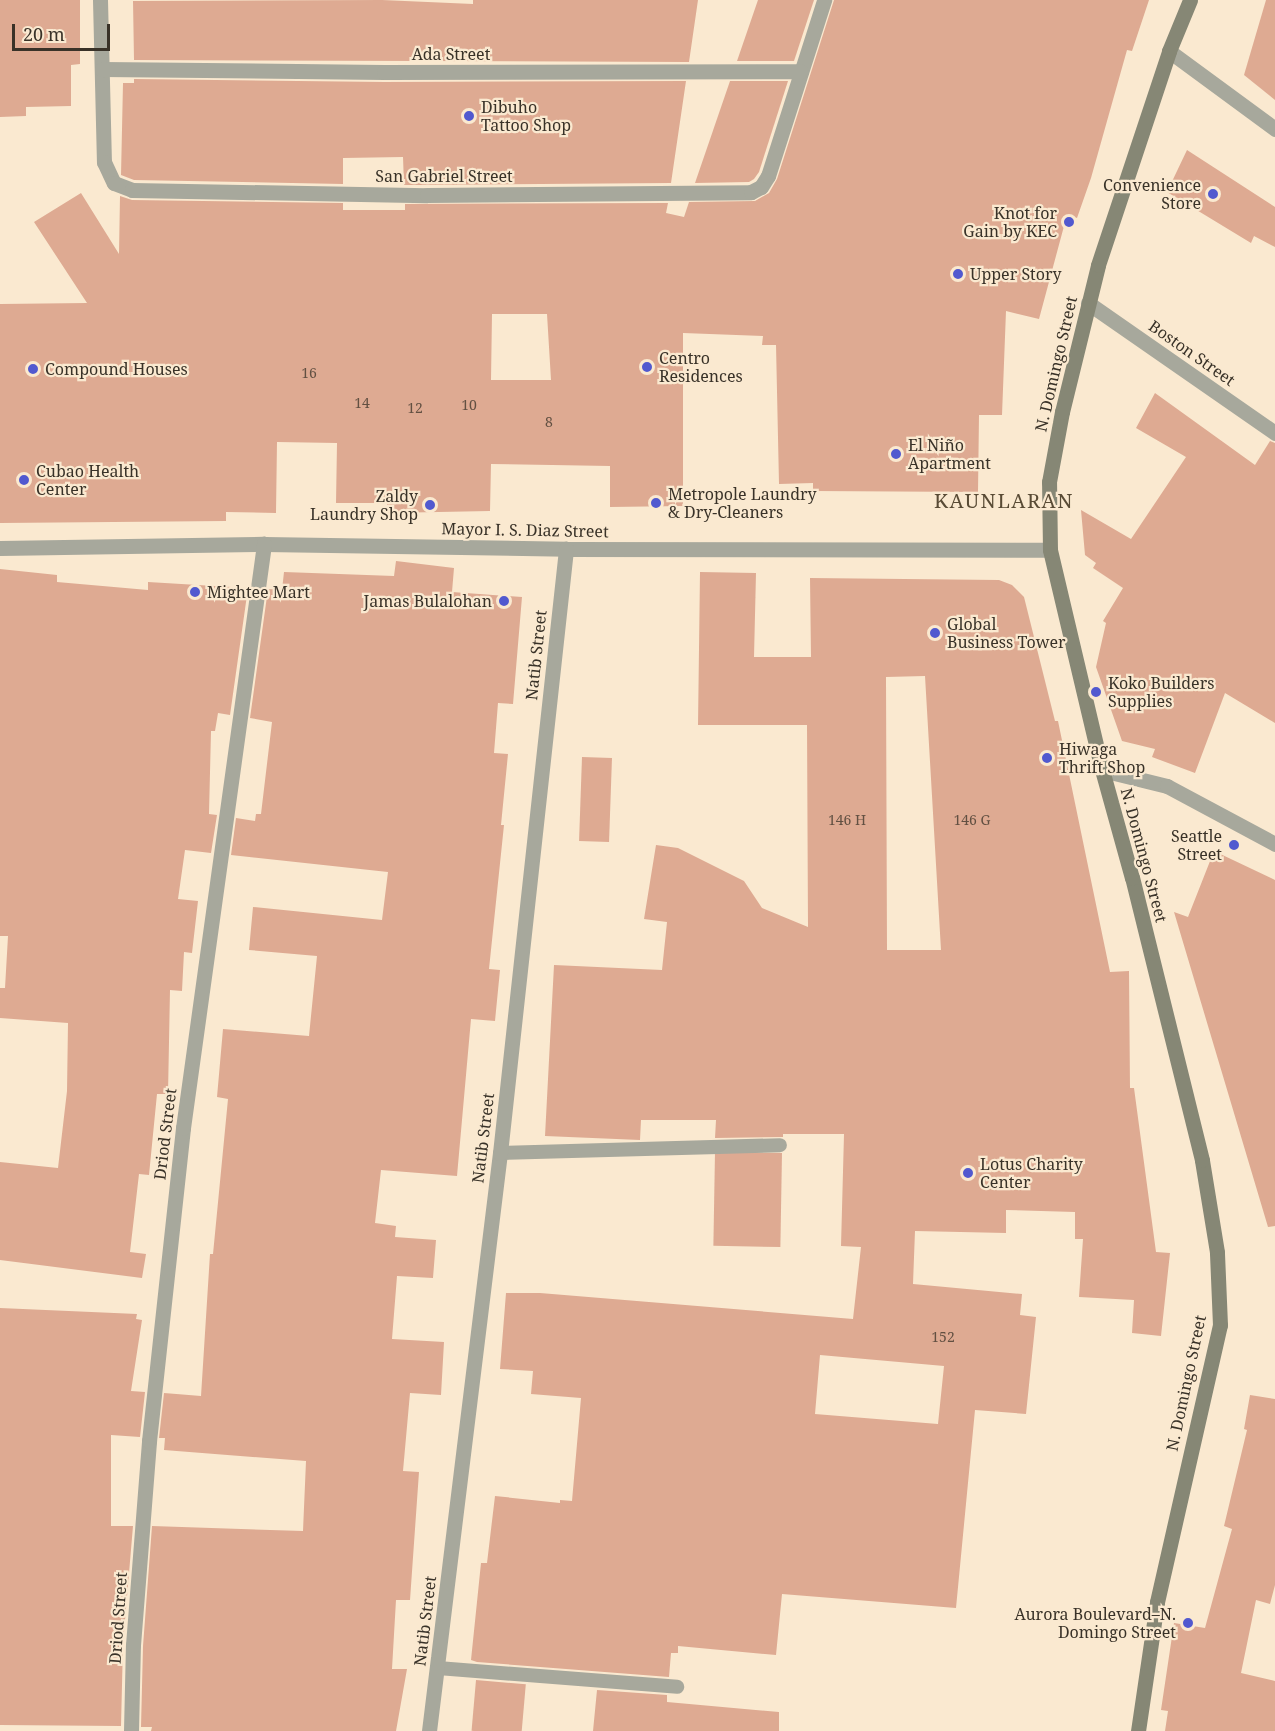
<!DOCTYPE html>
<meta charset="utf-8">
<style>
body{margin:0}
#map{position:relative;width:1275px;height:1731px;overflow:hidden;background:#fae9d0;font-family:"Noto Serif",serif}
div>[style]{position:absolute}
[style*='--x']{left:calc(var(--x)*1px);top:calc(var(--y)*1px);width:calc(var(--w)*1px);rotate:calc(var(--a)*1deg)}
.building>*{inset:0;background:#deaa92;transform-origin:0 0}
.lane>*{height:14px;margin:-7px;padding:0 7px;transform-origin:7px;border-radius:7px;background:#a7a89c}
.street>*{height:15px;margin:-7.5px;padding:0 7.5px;transform-origin:7.5px;border-radius:7.5px;background:#a7a89c}
.secondary>*{height:15px;margin:-7.5px;padding:0 7.5px;transform-origin:7.5px;border-radius:7.5px;background:#868775}
.dots>*{width:16px;height:16px;translate:-50% -50%;box-sizing:border-box;border:3px solid #fae9d0;border-radius:50%}
span{translate:-50% -50%;white-space:nowrap;text-align:center;line-height:1.15;-webkit-text-stroke:4.5px #fae9d0;paint-order:stroke}
.number-label{font-size:14px;color:#625042}
.number-label span{-webkit-text-stroke-width:0}
.street-label{font-size:16px;color:#393228}
.poi-label{font-size:16px;color:#393228}
.left{translate:0 -50%;text-align:left}
.right{translate:-100% -50%;text-align:right}
.quarter-label{font-size:20px;color:#594b35;letter-spacing:1.5px}
.scale{position:absolute;left:12px;top:24px;width:98px;height:27px;box-sizing:border-box;border:3px solid #393228;border-top:0;padding-left:8px;font-size:18px;line-height:21px;white-space:nowrap;color:#393228;-webkit-text-stroke:4px #fae9d0;paint-order:stroke}
</style>
<div id="map">
<div class="building">
<div style="clip-path:polygon(0 0,80px 0,80px 64px,71px 65px,71px 106px,26px 107px,26px 116px,0 117px)"></div>
<div style="clip-path:polygon(382px 0,473px 4px,473px 0,698px 0,689px 62px,134px 60px,133px 1px)"></div>
<div style="clip-path:polygon(758px 0,814px 0,794px 61px,737px 61px)"></div>
<div style="clip-path:polygon(evenodd,834px 0,1149px 0,1132px 51px,1127px 50px,1091px 178px,1077px 218px,1067px 215px,1039px 319px,1006px 311px,1002px 415px,979px 415px,978px 492px,813px 491px,813px 483px,779px 484px,776px 345px,762px 345px,763px 336px,683px 333px,683px 506px,610px 507px,610px 466px,491px 464px,490px 511px,387px 513px,387px 503px,336px 503px,337px 443px,277px 442px,276px 513px,226px 512px,226px 521px,0 523px,0 304px,87px 303px,34px 222px,81px 193px,119px 254px,120px 196px,132px 200px,343px 203px,343px 210px,405px 210px,405px 204px,668px 203px,666px 213px,684px 217px,689px 202px,755px 201px,769px 193px,777px 179px,834px 0,492px 314px,547px 314px,551px 380px,491px 380px,492px 314px)"></div>
<div style="clip-path:polygon(1266px 0,1275px 0,1275px 100px,1244px 75px)"></div>
<div style="clip-path:polygon(134px 79px,384px 82px,686px 81px,671px 183px,427px 185px,404px 185px,403px 157px,343px 158px,343px 184px,134px 180px,121px 175px,123px 83px,134px 83px)"></div>
<div style="clip-path:polygon(730px 81px,788px 81px,759px 172px,754px 179px,749px 182px,695px 183px)"></div>
<div style="clip-path:polygon(1187px 150px,1275px 207px,1275px 247px,1254px 236px,1251px 243px,1167px 192px)"></div>
<div style="clip-path:polygon(1155px 393px,1255px 465px,1270px 441px,1275px 443px,1275px 723px,1225px 693px,1195px 773px,1152px 757px,1155px 749px,1122px 741px,1096px 667px,1106px 623px,1103px 621px,1123px 588px,1093px 568px,1096px 563px,1085px 555px,1081px 510px,1131px 539px,1186px 457px,1136px 428px)"></div>
<div style="clip-path:polygon(396px 561px,454px 568px,452px 592px,522px 597px,513px 704px,498px 703px,494px 753px,508px 754px,501px 825px,504px 825px,489px 969px,500px 970px,495px 1021px,471px 1019px,457px 1176px,381px 1170px,375px 1223px,396px 1226px,395px 1237px,436px 1240px,433px 1278px,397px 1276px,392px 1339px,444px 1342px,441px 1395px,410px 1393px,403px 1471px,419px 1472px,410px 1600px,396px 1600px,392px 1669px,407px 1669px,396px 1731px,151px 1731px,152px 1727px,141px 1727px,143px 1646px,152px 1526px,303px 1531px,306px 1461px,164px 1450px,165px 1438px,159px 1438px,164px 1393px,201px 1396px,210px 1254px,213px 1254px,228px 1099px,217px 1097px,223px 1029px,309px 1036px,317px 956px,249px 950px,253px 907px,382px 920px,388px 872px,231px 855px,236px 818px,255px 821px,256px 814px,261px 814px,272px 722px,250px 718px,268px 589px,282px 590px,284px 572px,394px 576px)"></div>
<div style="clip-path:polygon(0 569px,57px 575px,57px 582px,148px 590px,148px 582px,248px 588px,230px 715px,218px 713px,215px 731px,211px 731px,209px 814px,217px 815px,211px 853px,185px 850px,178px 899px,198px 901px,192px 953px,184px 952px,182px 991px,170px 990px,168px 1094px,157px 1094px,149px 1175px,139px 1174px,130px 1252px,146px 1254px,142px 1278px,0 1260px,0 1162px,58px 1168px,67px 1091px,68px 1023px,0 1018px,0 988px,5px 988px,8px 936px,0 936px)"></div>
<div style="clip-path:polygon(evenodd,700px 572px,756px 573px,754px 657px,811px 657px,810px 578px,999px 580px,1012px 585px,1024px 597px,1055px 721px,1058px 721px,1110px 972px,1129px 971px,1130px 1088px,1134px 1088px,1156px 1252px,1170px 1253px,1161px 1336px,1132px 1333px,1134px 1300px,1079px 1297px,1083px 1239px,1075px 1239px,1075px 1212px,1006px 1210px,1006px 1233px,915px 1231px,913px 1284px,1022px 1294px,1020px 1315px,1036px 1317px,1026px 1414px,975px 1410px,956px 1608px,782px 1594px,776px 1655px,678px 1646px,678px 1653px,671px 1653px,669px 1677px,477px 1662px,471px 1660px,481px 1563px,487px 1563px,495px 1496px,560px 1503px,560px 1500px,572px 1501px,581px 1398px,531px 1394px,533px 1371px,500px 1369px,506px 1293px,540px 1293px,853px 1319px,861px 1247px,841px 1246px,844px 1134px,783px 1134px,783px 1137px,715px 1138px,716px 1120px,641px 1120px,640px 1140px,545px 1136px,554px 965px,662px 970px,667px 922px,644px 919px,656px 845px,678px 848px,744px 881px,762px 908px,808px 927px,807px 725px,698px 725px,700px 572px,925px 676px,941px 950px,887px 950px,886px 677px,925px 676px,700px 572px,820px 1355px,944px 1366px,938px 1424px,815px 1414px,820px 1355px)"></div>
<div style="left:582px;top:757px;width:30px;height:84px;rotate:2deg"></div>
<div style="clip-path:polygon(1214px 851px,1275px 880px,1275px 1226px,1268px 1227px,1174px 912px,1188px 917px)"></div>
<div style="left:782px;top:1153px;width:94px;height:67px;rotate:91deg"></div>
<div style="clip-path:polygon(0 1308px,137px 1314px,136px 1319px,142px 1320px,131px 1391px,145px 1392px,140px 1437px,111px 1435px,111px 1526px,133px 1526px,123px 1644px,121px 1726px,0 1725px)"></div>
<div style="clip-path:polygon(1250px 1395px,1275px 1399px,1275px 1585px,1270px 1604px,1256px 1600px,1241px 1673px,1275px 1681px,1275px 1731px,1165px 1731px,1168px 1711px,1161px 1710px,1174px 1623px,1205px 1628px,1232px 1529px,1224px 1526px,1247px 1430px,1244px 1429px)"></div>
<div style="left:476px;top:1680px;width:50px;height:51px;rotate:5deg"></div>
<div style="clip-path:polygon(597px 1690px,667px 1695px,667px 1702px,779px 1712px,779px 1731px,593px 1731px)"></div>
</div>
<div class="lane">
<div style="--x:500;--y:1153;--w:280;--a:-1.6"></div>
<div style="--x:438;--y:1668;--w:240;--a:4.5"></div>
</div>
<div class="street">
<div style="--x:100;--y:0;--w:162;--a:88.6"></div>
<div style="--x:104;--y:162;--w:23;--a:65"></div>
<div style="--x:114;--y:183;--w:19;--a:21"></div>
<div style="--x:132;--y:190;--w:295;--a:1"></div>
<div style="--x:427;--y:195;--w:324;--a:-0.5"></div>
<div style="--x:751;--y:192;--w:11;--a:-27"></div>
<div style="--x:761;--y:187;--w:13;--a:-58"></div>
<div style="--x:768;--y:176;--w:185;--a:-72.3"></div>
<div style="--x:1169;--y:51;--w:132;--a:36.3"></div>
<div style="--x:102;--y:69;--w:282;--a:0.6"></div>
<div style="--x:384;--y:72;--w:417;--a:-0.1"></div>
<div style="--x:1088;--y:303;--w:228;--a:34.8"></div>
<div style="--x:0;--y:548;--w:264;--a:-0.9"></div>
<div style="--x:264;--y:544;--w:302;--a:0.9"></div>
<div style="--x:566;--y:549;--w:484;--a:0.1"></div>
<div style="--x:1102;--y:770;--w:67;--a:13.8"></div>
<div style="--x:1167;--y:786;--w:123;--a:28.2"></div>
<div style="--x:131;--y:1731;--w:86;--a:-88.7"></div>
<div style="--x:133;--y:1645;--w:205;--a:-85.5"></div>
<div style="--x:149;--y:1441;--w:315;--a:-83.8"></div>
<div style="--x:183;--y:1128;--w:590;--a:-82.1"></div>
<div style="--x:429;--y:1731;--w:582;--a:-83"></div>
<div style="--x:500;--y:1153;--w:608;--a:-83.76"></div>
</div>
<div class="secondary">
<div style="--x:1138;--y:1731;--w:130;--a:-81.6"></div>
<div style="--x:1157;--y:1602;--w:284;--a:-77.2"></div>
<div style="--x:1220;--y:1325;--w:73;--a:-92.4"></div>
<div style="--x:1217;--y:1252;--w:93;--a:-99.3"></div>
<div style="--x:1202;--y:1160;--w:291;--a:-103.9"></div>
<div style="--x:1132;--y:878;--w:112;--a:-105.5"></div>
<div style="--x:1102;--y:770;--w:226;--a:-103.3"></div>
<div style="--x:1050;--y:550;--w:68;--a:-90.8"></div>
<div style="--x:1049;--y:482;--w:71;--a:-79.5"></div>
<div style="--x:1062;--y:412;--w:151;--a:-76.2"></div>
<div style="--x:1098;--y:265;--w:225;--a:-71.6"></div>
<div style="--x:1169;--y:51;--w:55;--a:-67.6"></div>
</div>
<div class="dots">
<div style="left:469px;top:116px;background:#5159cf"></div>
<div style="left:1213px;top:194px;background:#5159cf"></div>
<div style="left:1069px;top:222px;background:#5159cf"></div>
<div style="left:958px;top:274px;background:#5159cf"></div>
<div style="left:647px;top:367px;background:#5159cf"></div>
<div style="left:33px;top:369px;background:#5159cf"></div>
<div style="left:896px;top:454px;background:#5159cf"></div>
<div style="left:24px;top:480px;background:#5159cf"></div>
<div style="left:656px;top:503px;background:#5159cf"></div>
<div style="left:430px;top:505px;background:#5159cf"></div>
<div style="left:195px;top:592px;background:#5159cf"></div>
<div style="left:504px;top:601px;background:#5159cf"></div>
<div style="left:935px;top:633px;background:#5159cf"></div>
<div style="left:1096px;top:692px;background:#5159cf"></div>
<div style="left:1047px;top:758px;background:#5159cf"></div>
<div style="left:1234px;top:845px;background:#5159cf"></div>
<div style="left:968px;top:1173px;background:#5159cf"></div>
<div style="left:1188px;top:1623px;background:#5159cf"></div>
</div>
<div class="number-label">
<span style="left:309px;top:373px">16</span>
<span style="left:362px;top:403px">14</span>
<span style="left:469px;top:405px">10</span>
<span style="left:415px;top:408px">12</span>
<span style="left:549px;top:422px">8</span>
<span style="left:847px;top:820px">146 H</span>
<span style="left:972px;top:820px">146 G</span>
<span style="left:943px;top:1337px">152</span>
</div>
<div class="street-label">
<span style="left:451px;top:54px">Ada Street</span>
<span style="left:444px;top:176px">San Gabriel Street</span>
<span style="left:1192px;top:353px;rotate:35deg">Boston Street</span>
<span style="left:1056px;top:364px;rotate:-77deg">N. Domingo Street</span>
<span style="left:525px;top:530px;rotate:1deg">Mayor I. S. Diaz Street</span>
<span style="left:536px;top:655px;rotate:-84deg">Natib Street</span>
<span style="left:1144px;top:855px;rotate:75deg">N. Domingo Street</span>
<span style="left:165px;top:1134px;rotate:-83deg">Driod Street</span>
<span style="left:483px;top:1138px;rotate:-83deg">Natib Street</span>
<span style="left:1186px;top:1383px;rotate:-78deg">N. Domingo Street</span>
<span style="left:118px;top:1618px;rotate:-86deg">Driod Street</span>
<span style="left:425px;top:1621px;rotate:-83deg">Natib Street</span>
</div>
<div class="poi-label">
<span class="left" style="left:481px;top:116px">Dibuho<br>Tattoo Shop</span>
<span class="right" style="left:1201px;top:194px">Convenience<br>Store</span>
<span class="right" style="left:1057px;top:222px">Knot for<br>Gain by KEC</span>
<span class="left" style="left:970px;top:274px">Upper Story</span>
<span class="left" style="left:659px;top:367px">Centro<br>Residences</span>
<span class="left" style="left:45px;top:369px">Compound Houses</span>
<span class="left" style="left:908px;top:454px">El Niño<br>Apartment</span>
<span class="left" style="left:36px;top:480px">Cubao Health<br>Center</span>
<span class="left" style="left:668px;top:503px">Metropole Laundry<br>&amp; Dry-Cleaners</span>
<span class="right" style="left:418px;top:505px">Zaldy<br>Laundry Shop</span>
<span class="left" style="left:207px;top:592px">Mightee Mart</span>
<span class="right" style="left:492px;top:601px">Jamas Bulalohan</span>
<span class="left" style="left:947px;top:633px">Global<br>Business Tower</span>
<span class="left" style="left:1108px;top:692px">Koko Builders<br>Supplies</span>
<span class="left" style="left:1059px;top:758px">Hiwaga<br>Thrift Shop</span>
<span class="right" style="left:1222px;top:845px">Seattle<br>Street</span>
<span class="left" style="left:980px;top:1173px">Lotus Charity<br>Center</span>
<span class="right" style="left:1176px;top:1623px">Aurora Boulevard–N.<br>Domingo Street</span>
</div>
<div class="quarter-label">
<span style="left:1004px;top:500px">KAUNLARAN</span>
</div>
<div class="scale">20 m</div>
</div>
